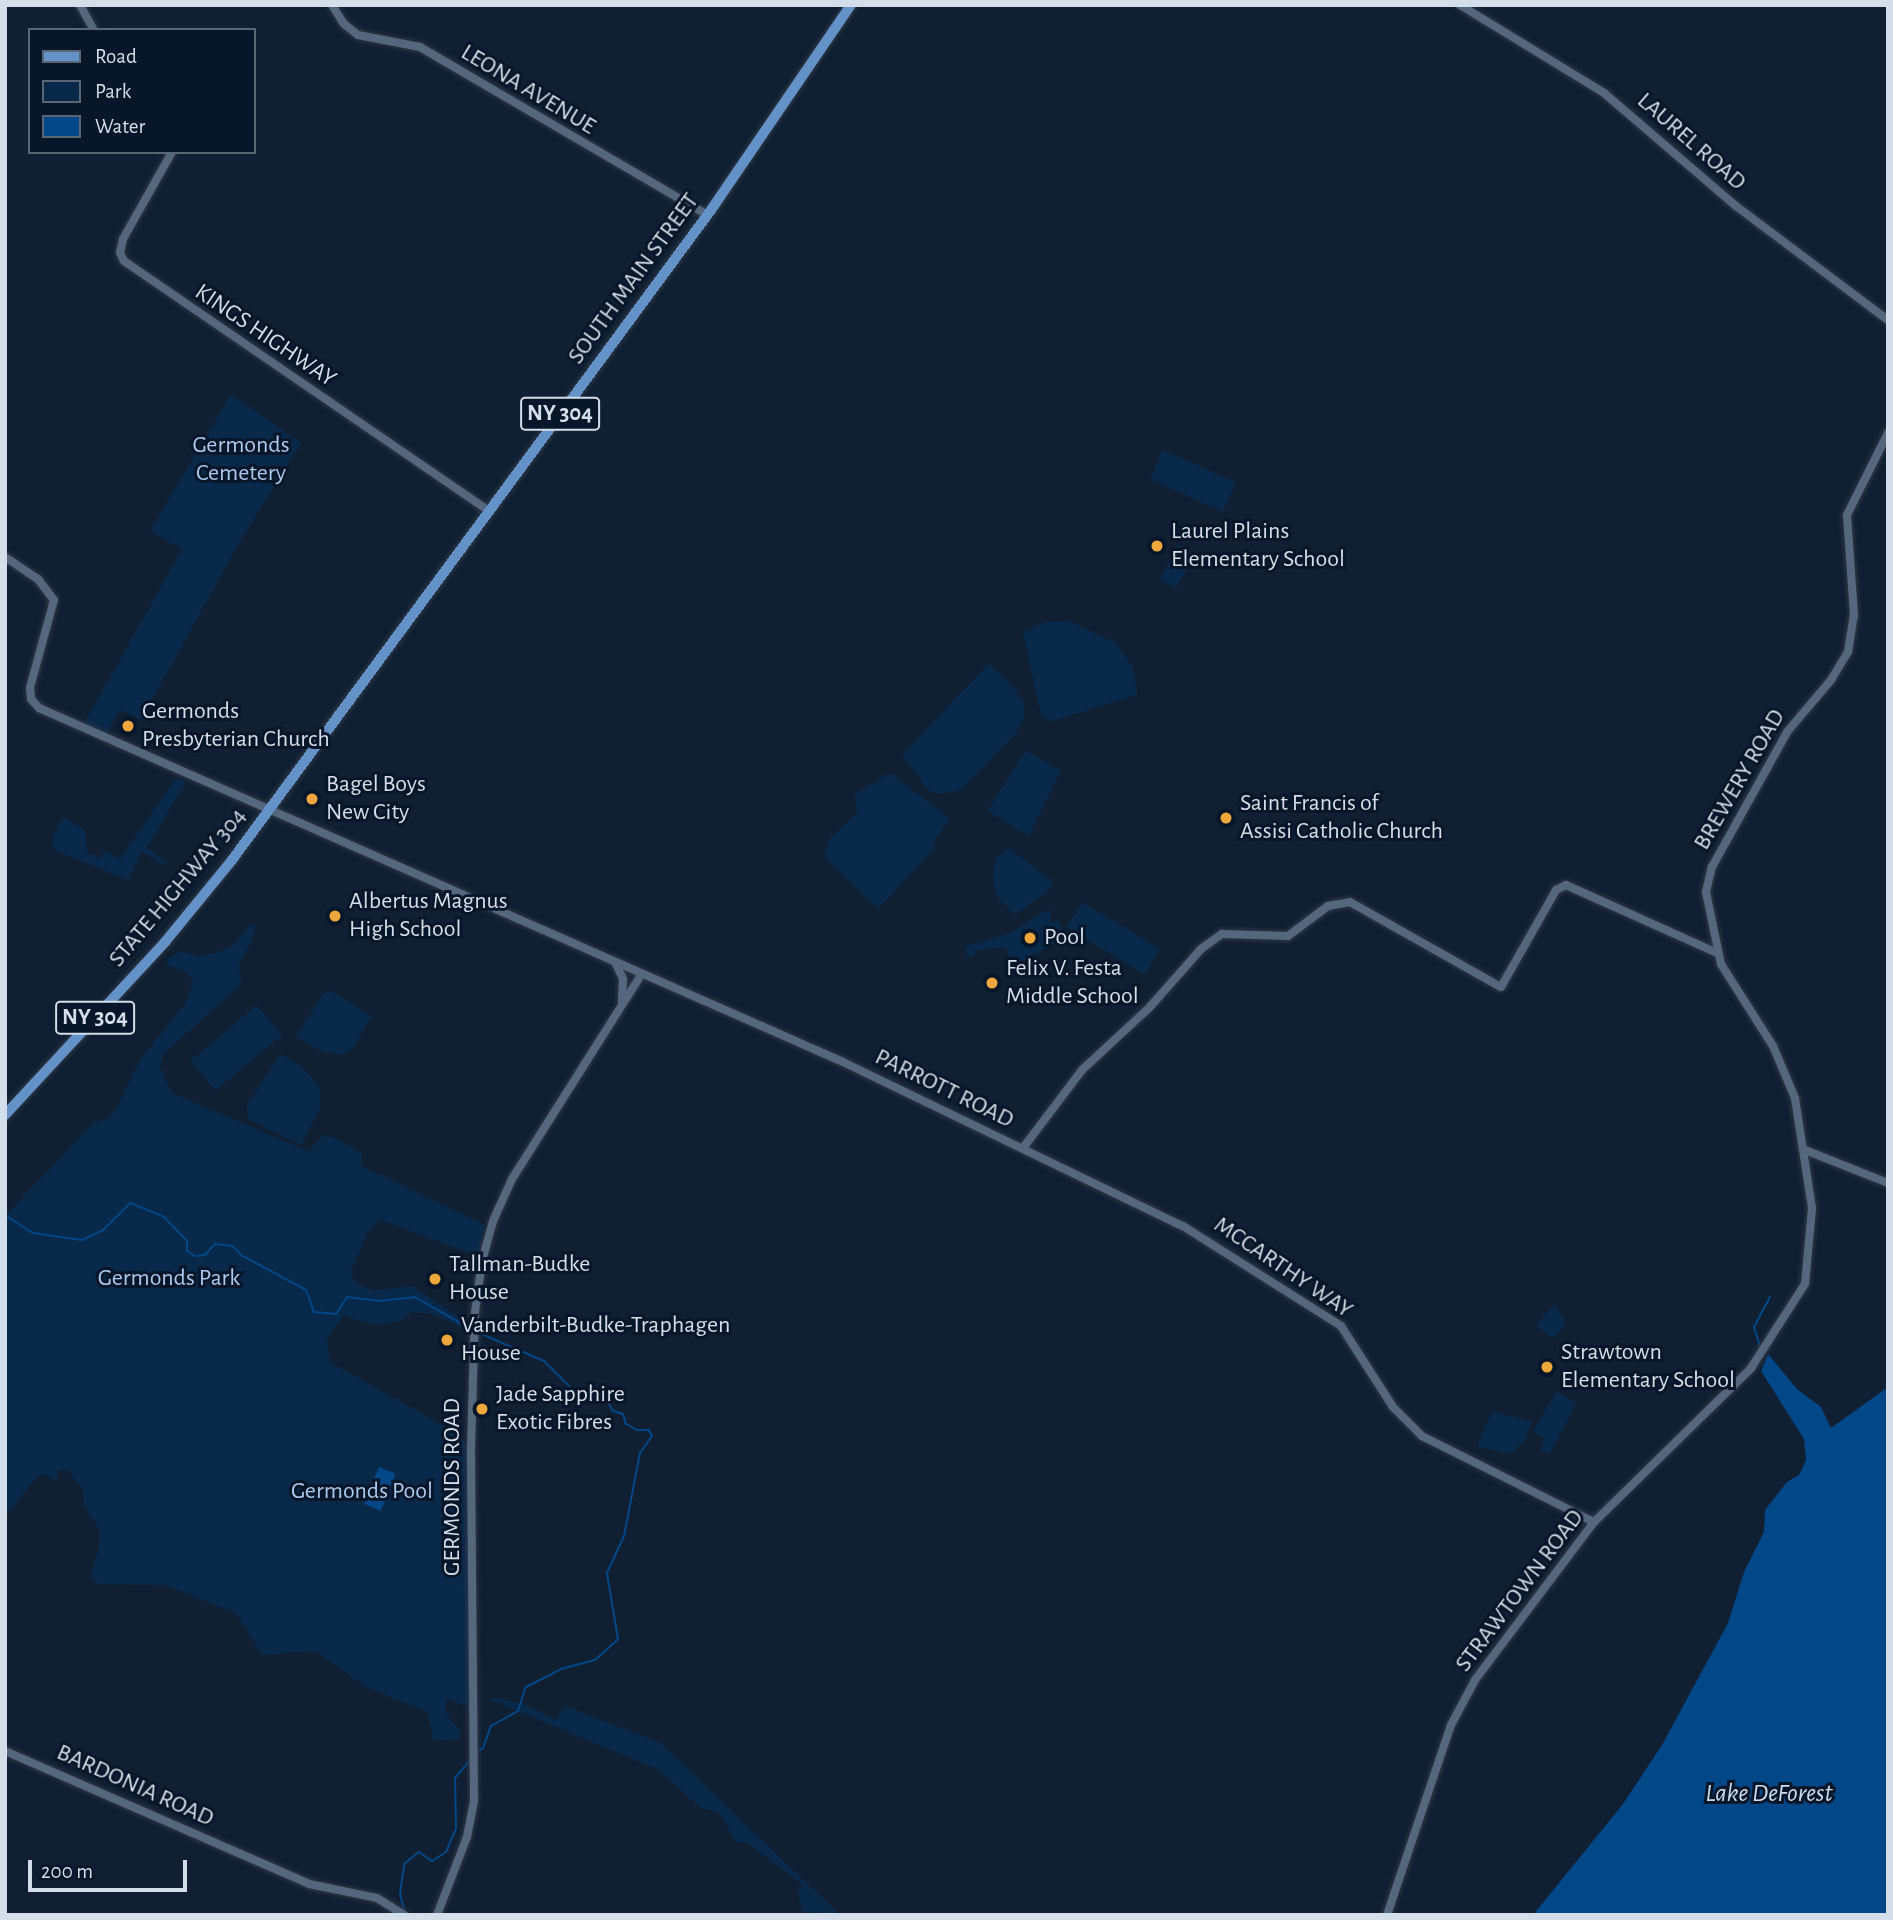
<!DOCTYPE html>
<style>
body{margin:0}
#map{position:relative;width:1893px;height:1920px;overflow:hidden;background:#102032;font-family:"Alegreya Sans",sans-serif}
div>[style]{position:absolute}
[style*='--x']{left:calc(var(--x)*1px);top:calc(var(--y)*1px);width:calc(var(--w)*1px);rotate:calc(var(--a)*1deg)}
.green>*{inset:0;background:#09294b;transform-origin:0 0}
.water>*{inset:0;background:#024788;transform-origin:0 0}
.stream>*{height:2px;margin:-1px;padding:0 1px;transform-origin:1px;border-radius:1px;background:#024788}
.roads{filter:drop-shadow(0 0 2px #2f3847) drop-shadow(0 0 2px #2f3847)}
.secondary>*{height:8px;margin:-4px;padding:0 4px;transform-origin:4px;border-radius:4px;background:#55677d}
.primary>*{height:10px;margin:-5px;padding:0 5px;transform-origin:5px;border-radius:5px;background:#6392c8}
.dots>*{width:19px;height:19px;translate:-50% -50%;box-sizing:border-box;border:4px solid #071628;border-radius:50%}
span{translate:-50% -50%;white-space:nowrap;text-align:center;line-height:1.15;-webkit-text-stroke:6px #071628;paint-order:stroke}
.shield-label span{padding:2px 5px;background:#071628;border:2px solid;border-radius:5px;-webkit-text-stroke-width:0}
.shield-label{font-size:23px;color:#d4deeb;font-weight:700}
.street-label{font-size:24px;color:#d4deeb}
.park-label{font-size:24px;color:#abc9ee}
.poi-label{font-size:24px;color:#d4deeb}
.left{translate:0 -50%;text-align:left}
.water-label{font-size:26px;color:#ccdcef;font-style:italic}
.frame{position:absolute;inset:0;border:7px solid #d4deeb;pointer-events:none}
.legend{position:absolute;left:28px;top:28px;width:228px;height:126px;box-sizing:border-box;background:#071628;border:2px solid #596676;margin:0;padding:9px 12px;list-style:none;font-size:21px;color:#d4deeb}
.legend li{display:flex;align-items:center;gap:14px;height:35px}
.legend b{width:35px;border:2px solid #596676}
.scale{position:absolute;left:28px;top:1860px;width:159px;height:32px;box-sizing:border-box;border:4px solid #d4deeb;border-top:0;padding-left:9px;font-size:21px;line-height:24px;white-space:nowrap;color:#d4deeb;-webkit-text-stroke:5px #071628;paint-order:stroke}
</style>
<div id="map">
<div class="green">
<div style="clip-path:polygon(231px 394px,301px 443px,239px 543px,141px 720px,120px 710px,107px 734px,84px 724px,182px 549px,150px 531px)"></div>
<div style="left:1163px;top:450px;width:80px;height:32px;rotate:24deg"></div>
<div style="left:1178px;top:545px;width:19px;height:39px;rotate:28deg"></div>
<div style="clip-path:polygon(1069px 621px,1116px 643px,1134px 669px,1137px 695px,1053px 721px,1041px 716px,1023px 632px,1045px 622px)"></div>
<div style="clip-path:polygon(989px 663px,1014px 687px,1024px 704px,1024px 719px,1015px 735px,961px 790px,939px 794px,928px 790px,902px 755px)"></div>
<div style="clip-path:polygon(1026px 750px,1061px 771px,1029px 836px,987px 811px)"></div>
<div style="clip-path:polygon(890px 773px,950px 818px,932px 844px,936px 847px,878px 909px,824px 857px,829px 839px,857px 813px,855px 794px)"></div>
<div style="clip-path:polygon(176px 778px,186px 782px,147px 848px,166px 861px,162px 865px,142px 851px,128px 880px,54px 850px,52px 838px,63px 817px,85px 830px,87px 852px,99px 859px,104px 851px,120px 859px)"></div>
<div style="clip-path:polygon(1009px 848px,1052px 881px,1052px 888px,1015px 915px,997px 897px,993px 880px,995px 859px)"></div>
<div style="left:1082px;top:902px;width:91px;height:30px;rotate:31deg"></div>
<div style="clip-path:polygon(1050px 908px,1051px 923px,1058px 920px,1066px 935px,1061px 940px,1010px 968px,1006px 948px,975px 950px,975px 955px,967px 957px,965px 947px,1010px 933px)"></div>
<div style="clip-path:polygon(251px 924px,256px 926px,250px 945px,239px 964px,241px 985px,164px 1053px,160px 1067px,172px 1093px,308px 1151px,325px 1135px,333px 1137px,362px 1153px,362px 1166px,485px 1225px,478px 1256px,380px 1220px,368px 1232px,351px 1271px,354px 1281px,372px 1291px,412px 1286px,467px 1322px,468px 1331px,434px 1314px,412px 1312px,400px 1321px,377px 1325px,343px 1316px,327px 1339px,330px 1362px,460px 1435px,468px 1446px,469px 1707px,447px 1698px,445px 1711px,461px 1733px,459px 1739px,434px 1741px,427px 1712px,366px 1687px,315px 1651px,262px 1655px,237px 1614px,165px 1585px,98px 1584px,90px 1577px,99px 1547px,99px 1529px,84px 1506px,83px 1490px,67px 1469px,58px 1471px,57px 1482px,44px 1474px,37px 1476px,5px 1518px,5px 1216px,94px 1122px,105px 1120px,116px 1110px,139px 1061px,187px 1001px,193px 982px,187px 973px,167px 965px,168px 959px,182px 951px,197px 956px,216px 953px,232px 946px)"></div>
<div style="clip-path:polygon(330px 990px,372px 1016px,353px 1048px,341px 1055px,320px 1051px,296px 1036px,323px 994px)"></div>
<div style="left:257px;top:1005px;width:39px;height:87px;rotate:50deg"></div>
<div style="clip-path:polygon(280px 1054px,301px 1066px,320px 1087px,320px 1109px,301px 1145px,248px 1119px,247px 1105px)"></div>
<div style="clip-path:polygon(1555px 1304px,1566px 1323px,1555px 1337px,1549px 1336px,1536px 1325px)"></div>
<div style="clip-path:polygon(1557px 1391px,1576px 1404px,1549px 1455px,1540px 1449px,1545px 1439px,1533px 1431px)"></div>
<div style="clip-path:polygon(1492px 1411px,1532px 1422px,1525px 1440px,1511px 1454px,1477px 1447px)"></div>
<div style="clip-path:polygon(495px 1698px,523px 1704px,556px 1720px,565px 1706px,661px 1743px,840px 1915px,802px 1911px,798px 1891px,803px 1885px,746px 1842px,737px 1843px,719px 1813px,701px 1808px,657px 1769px,489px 1699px)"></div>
</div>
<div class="water">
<div style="clip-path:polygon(1768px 1354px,1797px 1389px,1821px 1407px,1831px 1428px,1888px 1387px,1888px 1915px,1533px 1915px,1623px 1804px,1662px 1745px,1728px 1623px,1744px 1572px,1764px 1532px,1765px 1510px,1787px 1482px,1799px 1475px,1806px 1460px,1804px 1439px,1761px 1371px)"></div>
<div style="left:379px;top:1467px;width:18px;height:40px;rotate:22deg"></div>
</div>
<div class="stream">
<div style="--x:5;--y:1215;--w:33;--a:33"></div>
<div style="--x:33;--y:1233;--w:49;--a:8.1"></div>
<div style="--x:82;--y:1240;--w:23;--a:-25"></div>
<div style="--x:103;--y:1230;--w:38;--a:-45"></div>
<div style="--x:130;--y:1203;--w:37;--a:22"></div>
<div style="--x:164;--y:1217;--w:33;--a:46"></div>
<div style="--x:187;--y:1241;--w:10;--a:90"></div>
<div style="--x:187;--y:1251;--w:9;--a:32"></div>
<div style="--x:195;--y:1256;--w:10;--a:-6"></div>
<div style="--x:205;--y:1255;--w:15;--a:-48"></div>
<div style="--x:215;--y:1244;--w:18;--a:6"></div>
<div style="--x:233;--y:1246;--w:12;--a:48"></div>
<div style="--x:241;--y:1255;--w:74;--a:28.3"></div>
<div style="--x:306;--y:1290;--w:23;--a:70"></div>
<div style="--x:314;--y:1312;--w:22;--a:5"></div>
<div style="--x:336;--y:1314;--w:20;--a:-57"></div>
<div style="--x:347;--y:1297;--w:31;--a:7"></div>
<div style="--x:378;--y:1301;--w:37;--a:-6"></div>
<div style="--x:415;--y:1297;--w:62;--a:29.9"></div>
<div style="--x:1760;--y:1346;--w:20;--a:-108"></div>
<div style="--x:1754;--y:1327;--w:34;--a:-62"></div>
<div style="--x:476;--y:1754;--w:9;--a:-41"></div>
<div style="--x:483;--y:1748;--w:23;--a:-70"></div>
<div style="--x:491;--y:1726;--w:31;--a:-29"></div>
<div style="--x:518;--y:1711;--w:25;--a:-72"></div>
<div style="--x:526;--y:1687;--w:39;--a:-27"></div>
<div style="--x:561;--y:1669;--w:35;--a:-15"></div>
<div style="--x:595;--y:1660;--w:31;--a:-42"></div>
<div style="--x:618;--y:1639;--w:67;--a:-99.5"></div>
<div style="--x:607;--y:1573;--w:41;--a:-65.3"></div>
<div style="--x:624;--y:1536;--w:85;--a:-79.1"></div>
<div style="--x:640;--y:1453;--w:21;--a:-55"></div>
<div style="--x:652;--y:1436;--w:7;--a:-117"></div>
<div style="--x:649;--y:1430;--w:12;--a:180"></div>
<div style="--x:637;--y:1430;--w:13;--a:-151"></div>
<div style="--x:626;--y:1424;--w:10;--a:-107"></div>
<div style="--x:623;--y:1414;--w:10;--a:-163"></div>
<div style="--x:613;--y:1411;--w:10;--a:-119"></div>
<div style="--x:608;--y:1402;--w:36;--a:-162"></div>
<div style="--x:574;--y:1391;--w:42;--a:-135"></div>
<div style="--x:544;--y:1361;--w:71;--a:-156.7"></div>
<div style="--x:404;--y:1909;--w:16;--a:-105"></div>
<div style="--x:400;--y:1894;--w:30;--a:-82"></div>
<div style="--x:404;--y:1864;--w:19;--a:-39"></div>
<div style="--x:419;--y:1852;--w:16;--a:35"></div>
<div style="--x:432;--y:1861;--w:17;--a:-33"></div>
<div style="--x:446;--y:1852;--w:26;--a:-67"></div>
<div style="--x:456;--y:1828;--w:50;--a:-91.1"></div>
<div style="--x:455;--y:1778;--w:26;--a:-50"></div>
</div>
<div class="roads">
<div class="secondary">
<div style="--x:80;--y:5;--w:29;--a:61"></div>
<div style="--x:332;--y:5;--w:22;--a:58"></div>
<div style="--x:344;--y:24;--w:18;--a:38"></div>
<div style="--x:358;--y:35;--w:63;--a:11"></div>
<div style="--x:420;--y:47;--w:333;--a:30.3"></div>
<div style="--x:1460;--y:5;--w:169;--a:31.4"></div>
<div style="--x:1604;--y:93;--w:174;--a:40.6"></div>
<div style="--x:1736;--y:206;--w:190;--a:36.9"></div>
<div style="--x:172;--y:152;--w:100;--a:119.4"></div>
<div style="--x:123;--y:239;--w:14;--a:102"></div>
<div style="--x:120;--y:253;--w:9;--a:63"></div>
<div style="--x:124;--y:261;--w:442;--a:34.4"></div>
<div style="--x:5;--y:557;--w:40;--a:34"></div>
<div style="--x:38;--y:579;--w:26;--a:53"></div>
<div style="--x:54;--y:600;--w:91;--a:105.3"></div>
<div style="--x:30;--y:688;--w:11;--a:85"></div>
<div style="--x:31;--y:699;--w:12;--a:48"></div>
<div style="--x:39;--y:708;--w:878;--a:23.76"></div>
<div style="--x:843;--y:1062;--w:377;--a:25.8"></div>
<div style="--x:1183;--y:1226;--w:187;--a:32.3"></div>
<div style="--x:1341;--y:1326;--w:96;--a:57.3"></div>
<div style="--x:1393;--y:1407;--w:41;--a:45"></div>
<div style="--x:1422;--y:1436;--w:192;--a:26.6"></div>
<div style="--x:616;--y:964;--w:17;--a:65"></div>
<div style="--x:623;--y:979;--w:22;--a:93"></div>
<div style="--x:1023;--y:1148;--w:98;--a:-52.9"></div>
<div style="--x:1082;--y:1070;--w:91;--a:-42.8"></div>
<div style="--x:1149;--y:1008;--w:79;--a:-48.6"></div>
<div style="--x:1201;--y:949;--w:26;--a:-36"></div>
<div style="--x:1222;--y:934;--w:66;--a:1.7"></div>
<div style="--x:1288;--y:936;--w:50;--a:-36.9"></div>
<div style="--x:1328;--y:906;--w:22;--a:-10"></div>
<div style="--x:1350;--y:902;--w:173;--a:29.4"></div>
<div style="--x:1501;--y:987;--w:112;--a:-60.4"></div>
<div style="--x:1556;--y:890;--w:11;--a:-27"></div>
<div style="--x:1566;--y:885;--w:166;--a:24.2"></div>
<div style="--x:1805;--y:1150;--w:89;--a:21.7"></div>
<div style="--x:5;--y:1751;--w:332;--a:23.6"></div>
<div style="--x:309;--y:1884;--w:69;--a:11.6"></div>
<div style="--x:377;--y:1898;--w:32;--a:32"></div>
<div style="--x:437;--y:1915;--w:84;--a:-69"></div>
<div style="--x:467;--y:1837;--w:38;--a:-79"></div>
<div style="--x:474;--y:1800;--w:353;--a:-90.5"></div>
<div style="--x:471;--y:1447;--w:135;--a:-88.3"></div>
<div style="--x:475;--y:1312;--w:51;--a:-82.2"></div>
<div style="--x:482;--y:1261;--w:41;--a:-74.6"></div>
<div style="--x:493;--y:1221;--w:46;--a:-65.7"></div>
<div style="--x:512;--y:1179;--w:241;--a:-57.7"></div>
<div style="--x:1387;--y:1915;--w:200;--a:-71.4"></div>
<div style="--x:1451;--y:1725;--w:51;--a:-61.9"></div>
<div style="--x:1475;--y:1680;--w:198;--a:-53"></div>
<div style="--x:1594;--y:1522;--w:220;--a:-44.4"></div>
<div style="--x:1751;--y:1368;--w:100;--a:-57.3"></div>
<div style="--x:1805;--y:1284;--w:76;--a:-84.7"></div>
<div style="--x:1812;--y:1208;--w:111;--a:-98.8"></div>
<div style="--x:1795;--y:1098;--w:56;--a:-112.9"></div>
<div style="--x:1773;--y:1046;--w:97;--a:-122.4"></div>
<div style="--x:1721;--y:964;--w:74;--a:-101.8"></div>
<div style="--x:1706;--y:892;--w:26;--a:-77"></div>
<div style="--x:1712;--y:867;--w:154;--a:-60.9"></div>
<div style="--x:1787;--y:732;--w:68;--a:-49.8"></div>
<div style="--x:1831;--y:680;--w:33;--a:-59"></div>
<div style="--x:1848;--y:652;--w:37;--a:-81"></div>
<div style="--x:1854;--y:615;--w:100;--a:-94"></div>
<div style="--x:1847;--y:515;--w:92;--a:-63.4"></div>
</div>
<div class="primary">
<div style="--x:5;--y:1115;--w:236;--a:-47.2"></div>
<div style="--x:165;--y:942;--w:106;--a:-50.7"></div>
<div style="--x:232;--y:860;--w:807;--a:-53.61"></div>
<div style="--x:711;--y:210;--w:248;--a:-55.7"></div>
</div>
</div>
<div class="dots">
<div style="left:1157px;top:546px;background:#eea73c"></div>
<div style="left:128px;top:726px;background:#eea73c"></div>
<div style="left:312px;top:799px;background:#eea73c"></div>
<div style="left:1226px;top:818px;background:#eea73c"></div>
<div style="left:335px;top:916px;background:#eea73c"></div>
<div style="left:1030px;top:938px;background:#eea73c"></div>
<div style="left:992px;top:983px;background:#eea73c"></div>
<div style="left:435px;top:1279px;background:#eea73c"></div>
<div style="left:447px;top:1340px;background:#eea73c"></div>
<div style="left:1547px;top:1367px;background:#eea73c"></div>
<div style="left:482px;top:1409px;background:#eea73c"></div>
</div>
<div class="shield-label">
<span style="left:560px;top:414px">NY 304</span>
<span style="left:95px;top:1018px">NY 304</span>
</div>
<div class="street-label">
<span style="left:528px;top:90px;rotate:31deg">LEONA AVENUE</span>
<span style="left:1691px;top:142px;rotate:41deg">LAUREL ROAD</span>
<span style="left:634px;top:279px;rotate:-54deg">SOUTH MAIN STREET</span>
<span style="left:265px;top:336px;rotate:34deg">KINGS HIGHWAY</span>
<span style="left:1740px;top:780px;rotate:-60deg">BREWERY ROAD</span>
<span style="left:178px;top:888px;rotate:-50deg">STATE HIGHWAY 304</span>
<span style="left:944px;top:1089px;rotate:26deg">PARROTT ROAD</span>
<span style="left:1283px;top:1268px;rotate:34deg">MCCARTHY WAY</span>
<span style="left:453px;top:1487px;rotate:-90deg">GERMONDS ROAD</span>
<span style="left:1520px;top:1591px;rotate:-53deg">STRAWTOWN ROAD</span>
<span style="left:135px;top:1786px;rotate:24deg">BARDONIA ROAD</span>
</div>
<div class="park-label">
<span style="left:241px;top:460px">Germonds<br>Cemetery</span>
<span style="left:169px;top:1279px">Germonds Park</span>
<span style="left:362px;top:1492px">Germonds Pool</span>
</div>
<div class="poi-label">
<span class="left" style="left:1171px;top:546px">Laurel Plains<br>Elementary School</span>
<span class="left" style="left:142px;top:726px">Germonds<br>Presbyterian Church</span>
<span class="left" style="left:326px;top:799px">Bagel Boys<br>New City</span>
<span class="left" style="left:1240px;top:818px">Saint Francis of<br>Assisi Catholic Church</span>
<span class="left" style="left:349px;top:916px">Albertus Magnus<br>High School</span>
<span class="left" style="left:1044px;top:938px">Pool</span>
<span class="left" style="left:1006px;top:983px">Felix V. Festa<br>Middle School</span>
<span class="left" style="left:449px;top:1279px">Tallman-Budke<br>House</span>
<span class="left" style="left:461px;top:1340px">Vanderbilt-Budke-Traphagen<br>House</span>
<span class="left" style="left:1561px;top:1367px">Strawtown<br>Elementary School</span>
<span class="left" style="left:496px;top:1409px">Jade Sapphire<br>Exotic Fibres</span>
</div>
<div class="water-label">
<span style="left:1769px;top:1794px">Lake DeForest</span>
</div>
<div class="frame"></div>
<ul class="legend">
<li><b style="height:9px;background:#6392c8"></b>Road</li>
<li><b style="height:19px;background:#09294b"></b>Park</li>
<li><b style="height:19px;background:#024788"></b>Water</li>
</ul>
<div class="scale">200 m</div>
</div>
